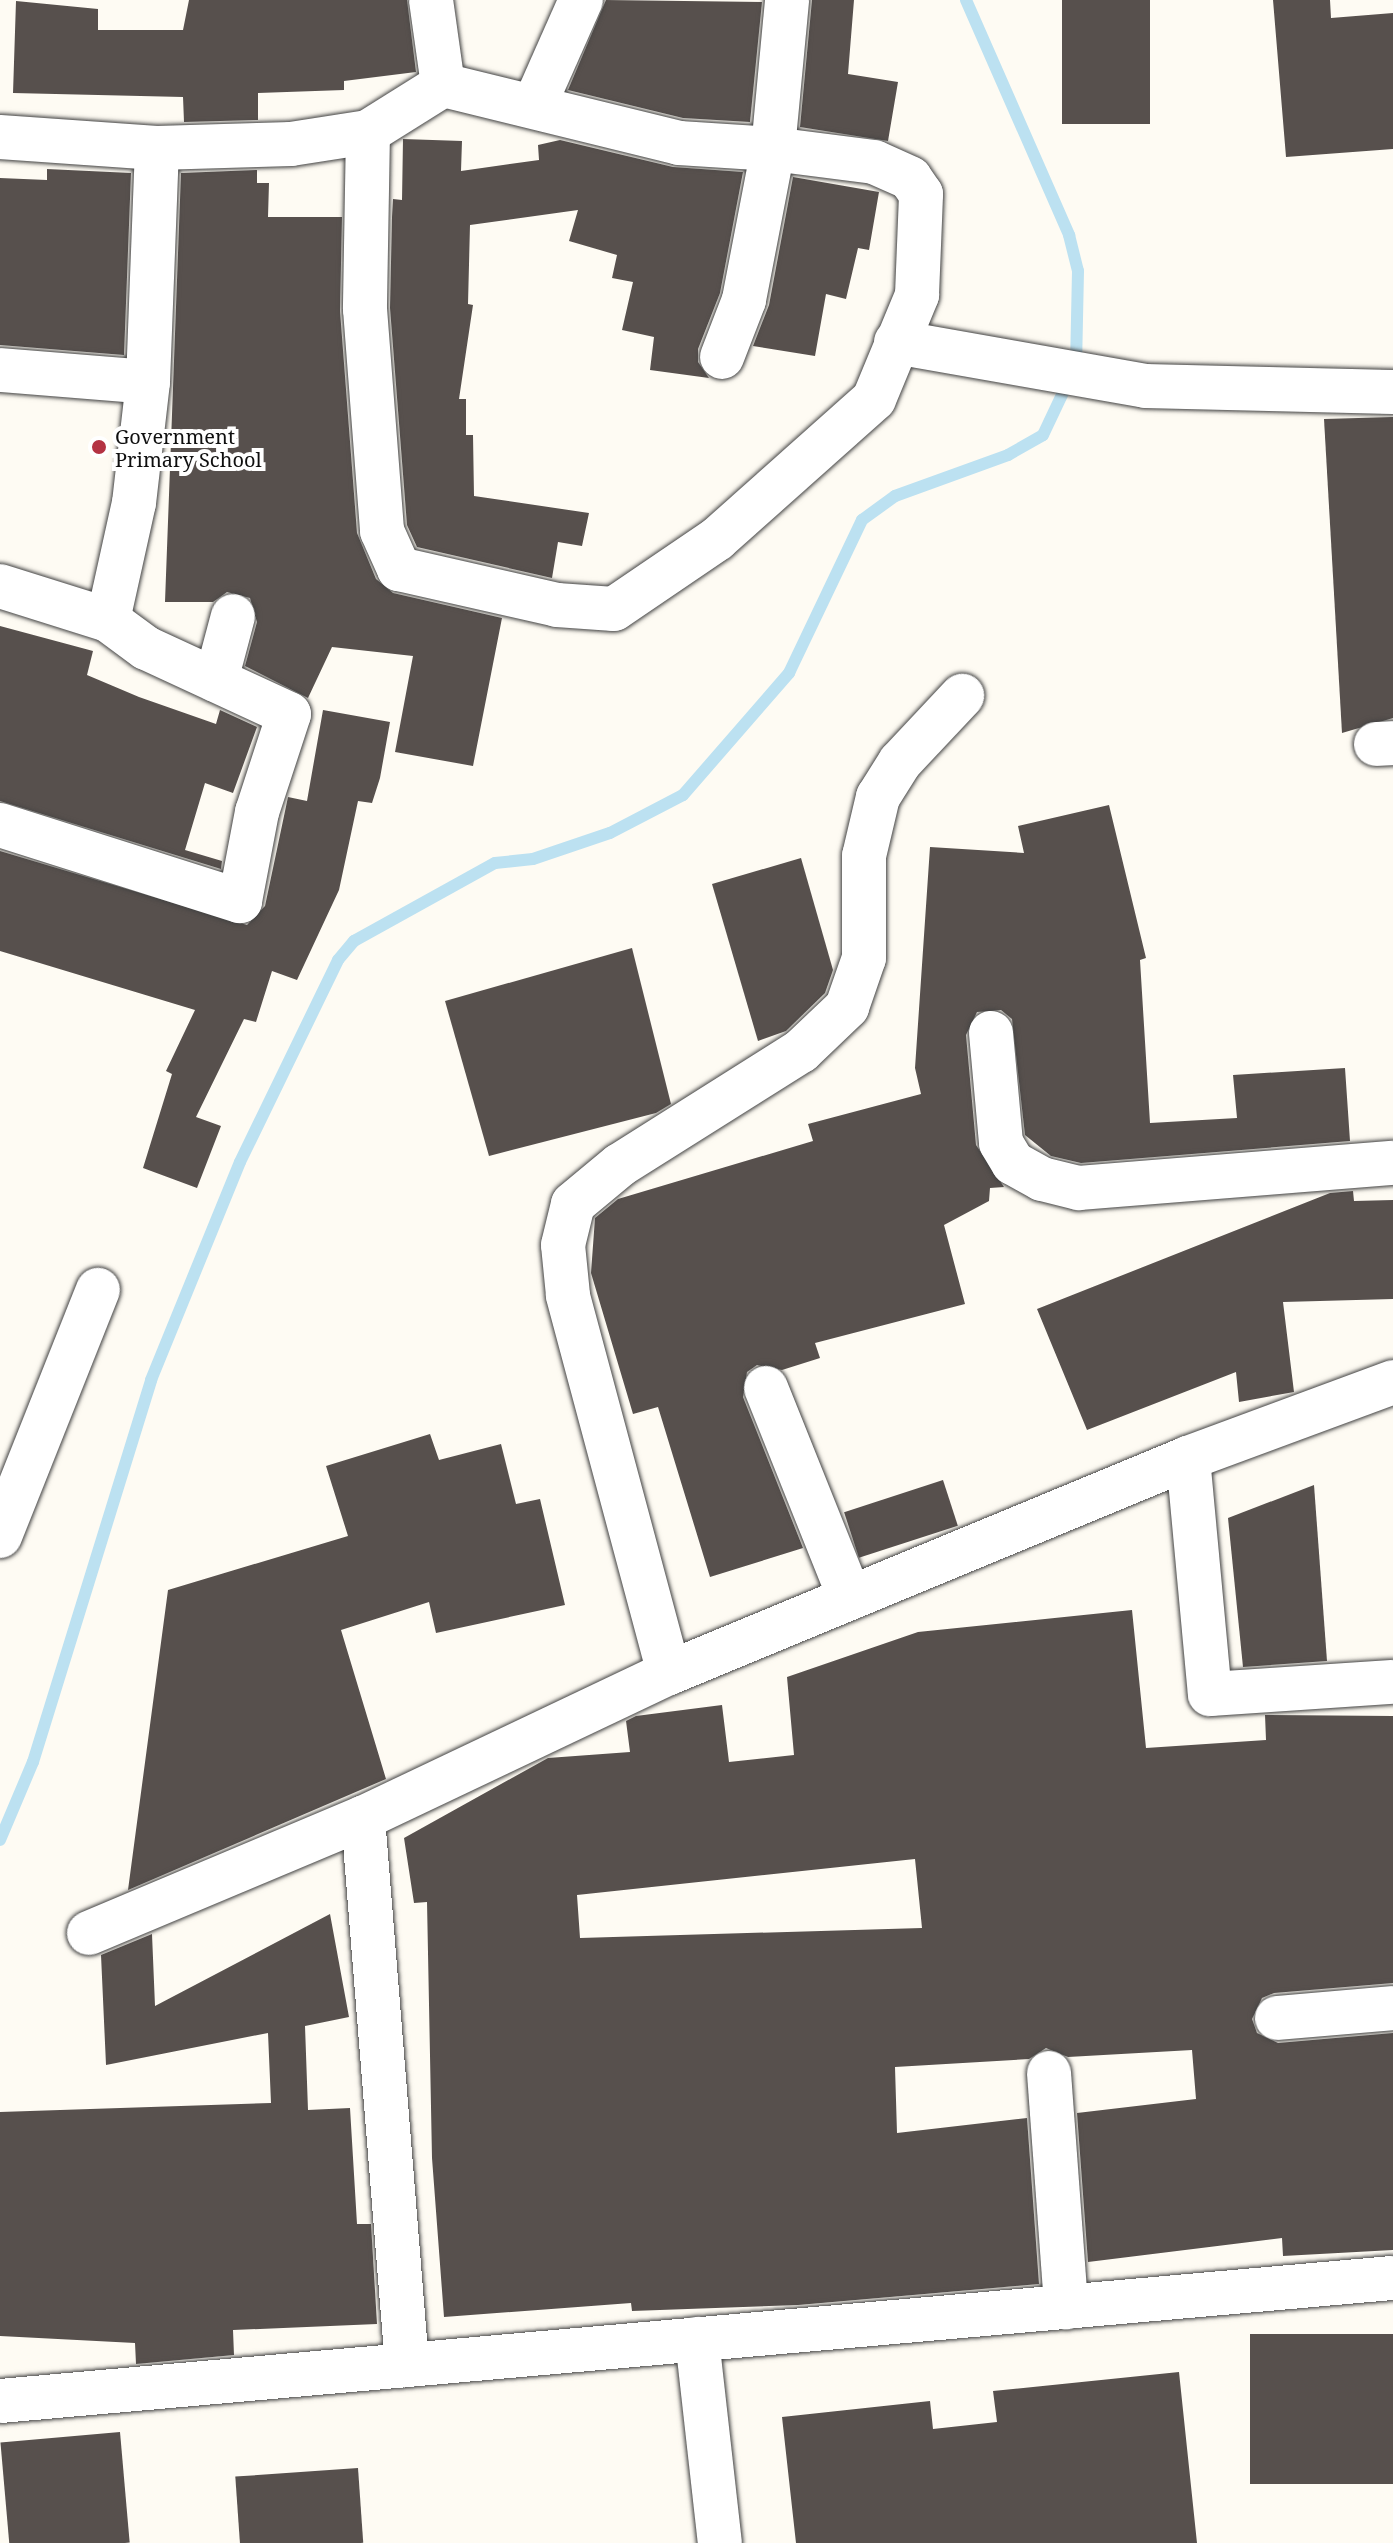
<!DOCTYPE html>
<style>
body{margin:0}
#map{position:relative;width:1393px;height:2543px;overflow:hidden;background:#fefbf3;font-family:"Noto Serif",serif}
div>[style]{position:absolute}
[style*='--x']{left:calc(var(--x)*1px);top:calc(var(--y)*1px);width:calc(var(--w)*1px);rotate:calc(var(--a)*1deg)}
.stream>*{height:12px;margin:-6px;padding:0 6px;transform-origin:6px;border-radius:6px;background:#bce1f1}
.building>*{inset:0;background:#57504d;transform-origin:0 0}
.roads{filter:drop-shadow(0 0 2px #424242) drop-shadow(0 0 2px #424242)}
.minor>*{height:44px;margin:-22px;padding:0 22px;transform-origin:22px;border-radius:22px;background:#fff}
.dots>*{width:22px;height:22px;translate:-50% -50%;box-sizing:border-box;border:4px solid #fff;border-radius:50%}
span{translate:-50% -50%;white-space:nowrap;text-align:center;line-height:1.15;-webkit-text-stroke:8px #fff;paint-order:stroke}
.poi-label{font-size:20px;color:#0f0f0f}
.left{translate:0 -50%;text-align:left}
</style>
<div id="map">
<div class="stream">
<div style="--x:966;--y:0;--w:257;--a:66.3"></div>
<div style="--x:1069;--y:235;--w:37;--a:76"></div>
<div style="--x:1078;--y:271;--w:94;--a:91.2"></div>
<div style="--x:0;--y:1840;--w:85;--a:-67.1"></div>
<div style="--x:33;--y:1762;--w:400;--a:-72.8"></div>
<div style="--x:151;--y:1380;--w:235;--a:-67.8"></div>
<div style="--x:240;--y:1162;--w:225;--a:-64.1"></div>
<div style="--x:338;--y:960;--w:25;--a:-50"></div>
<div style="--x:354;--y:941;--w:161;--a:-29"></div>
<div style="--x:495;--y:863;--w:38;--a:-6"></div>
<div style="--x:533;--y:859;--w:81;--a:-18.7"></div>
<div style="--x:610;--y:833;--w:82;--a:-27.5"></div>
<div style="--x:683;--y:795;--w:162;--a:-49"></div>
<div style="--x:789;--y:673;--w:170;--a:-64.5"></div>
<div style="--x:862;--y:520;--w:41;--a:-36"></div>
<div style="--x:895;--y:496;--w:120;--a:-19.9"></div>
<div style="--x:1008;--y:455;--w:40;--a:-29.7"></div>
<div style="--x:1043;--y:435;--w:59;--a:-64.7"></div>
</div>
<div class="building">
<div style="clip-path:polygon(189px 0,407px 0,416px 72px,344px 81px,344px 90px,258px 93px,258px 120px,184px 122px,183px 97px,13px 93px,16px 1px,98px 9px,98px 30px,183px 30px)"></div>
<div style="clip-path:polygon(606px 0,762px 2px,750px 122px,683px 118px,568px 90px)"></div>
<div style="clip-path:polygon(812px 0,854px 0,848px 74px,898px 82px,888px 141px,800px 127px)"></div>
<div style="left:1062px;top:0;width:88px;height:124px"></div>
<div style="clip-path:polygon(1273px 0,1330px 0,1331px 18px,1393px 13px,1393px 149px,1286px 157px)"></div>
<div style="clip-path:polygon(403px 139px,462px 141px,461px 171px,539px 160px,538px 145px,560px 140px,673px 167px,743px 172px,720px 293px,698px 349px,698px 362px,709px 378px,650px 370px,654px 337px,622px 330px,633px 282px,612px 278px,617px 255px,569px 241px,578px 210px,470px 225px,468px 304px,473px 305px,459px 399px,466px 399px,466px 435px,473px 435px,474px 496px,589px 513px,582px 546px,558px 542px,552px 578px,417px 547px,407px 525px,390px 308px,392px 217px,393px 199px,402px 200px)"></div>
<div style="clip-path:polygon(47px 169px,131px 173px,124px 355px,0 345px,0 178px,47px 180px)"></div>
<div style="clip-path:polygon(257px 170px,257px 183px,269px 183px,268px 217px,342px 217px,340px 311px,357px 533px,376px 579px,393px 593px,502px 618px,473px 766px,395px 752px,413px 656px,332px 647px,308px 698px,245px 666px,257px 622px,250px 598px,227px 592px,213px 602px,165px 602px,181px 173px)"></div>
<div style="clip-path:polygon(793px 177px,879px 192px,869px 250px,858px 248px,846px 299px,826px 294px,815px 356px,753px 346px,769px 305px)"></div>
<div style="clip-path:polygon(1393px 417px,1393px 718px,1342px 733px,1324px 419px)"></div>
<div style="clip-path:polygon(0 626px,93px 651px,87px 675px,139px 697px,216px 724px,220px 710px,257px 727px,233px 793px,205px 783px,185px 850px,222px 861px,221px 869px,0 801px)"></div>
<div style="clip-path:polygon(323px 710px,390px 722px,380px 778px,372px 803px,358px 801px,339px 890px,297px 980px,272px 971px,256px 1022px,244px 1019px,196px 1117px,221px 1126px,197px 1188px,143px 1168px,172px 1074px,166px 1071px,195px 1010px,0 951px,0 851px,247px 925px,265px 906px,288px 797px,307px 801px)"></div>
<div style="clip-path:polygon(1109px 805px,1146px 958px,1140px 960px,1150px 1123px,1237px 1118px,1233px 1075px,1345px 1068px,1350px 1141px,1081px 1163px,1051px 1156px,1025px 1135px,1012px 1019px,1001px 1010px,977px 1012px,966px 1035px,976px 1145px,1004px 1187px,990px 1188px,989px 1201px,944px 1225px,965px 1304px,815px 1343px,820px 1358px,782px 1370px,757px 1365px,747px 1372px,743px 1397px,803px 1548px,710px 1577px,658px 1407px,633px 1414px,591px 1273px,595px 1218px,618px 1199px,813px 1141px,808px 1124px,921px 1094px,915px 1068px,930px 847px,1024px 853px,1018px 826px)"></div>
<div style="clip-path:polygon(801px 858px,833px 970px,825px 993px,786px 1031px,758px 1041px,712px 884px)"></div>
<div style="clip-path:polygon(632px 948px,671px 1104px,656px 1113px,489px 1156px,445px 1001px)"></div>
<div style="clip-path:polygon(1353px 1191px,1354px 1201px,1393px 1200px,1393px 1299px,1283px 1302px,1294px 1392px,1239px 1402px,1236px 1372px,1087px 1430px,1037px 1309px,1330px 1193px)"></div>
<div style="clip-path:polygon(430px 1434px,439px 1460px,501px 1444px,516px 1504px,540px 1499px,565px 1605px,436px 1633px,429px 1602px,341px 1630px,386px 1779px,128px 1890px,168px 1590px,348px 1536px,326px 1466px)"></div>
<div style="left:943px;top:1480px;width:48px;height:104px;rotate:72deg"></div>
<div style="clip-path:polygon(1314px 1485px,1327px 1661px,1243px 1667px,1228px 1518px)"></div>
<div style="clip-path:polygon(evenodd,1132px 1610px,1146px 1748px,1266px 1740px,1265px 1715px,1393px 1716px,1393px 1983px,1274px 1993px,1262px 1998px,1252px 2019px,1257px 2033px,1278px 2043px,1393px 2033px,1393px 2250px,1283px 2256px,1282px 2238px,1088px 2262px,1077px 2113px,1196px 2099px,1192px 2050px,1068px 2057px,1046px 2048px,1029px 2059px,895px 2067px,897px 2133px,1027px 2118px,1039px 2284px,798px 2305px,632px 2311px,631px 2303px,444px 2317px,432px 2158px,427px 1902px,414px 1903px,404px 1838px,548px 1758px,630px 1752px,626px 1721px,636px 1716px,722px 1705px,729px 1762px,794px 1755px,787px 1677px,918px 1632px,1132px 1610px,915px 1859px,922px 1928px,580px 1938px,577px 1895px,915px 1859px)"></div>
<div style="clip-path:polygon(330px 1914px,349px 2017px,305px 2026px,308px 2110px,350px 2108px,357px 2224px,371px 2224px,377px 2324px,233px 2330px,234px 2355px,136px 2364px,135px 2343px,0 2336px,0 2112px,271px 2103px,268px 2033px,106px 2065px,101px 1955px,152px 1934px,155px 2006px)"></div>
<div style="left:1393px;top:2334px;width:150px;height:143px;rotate:90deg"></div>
<div style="clip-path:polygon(1179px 2372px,1197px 2543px,796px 2543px,782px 2417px,930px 2401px,933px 2429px,997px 2422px,993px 2391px)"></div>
<div style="left:120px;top:2432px;width:111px;height:120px;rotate:85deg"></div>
<div style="left:358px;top:2468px;width:75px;height:123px;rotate:86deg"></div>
</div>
<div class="roads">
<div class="minor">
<div style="--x:431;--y:0;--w:86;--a:82"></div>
<div style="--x:443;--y:85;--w:243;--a:13.8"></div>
<div style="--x:679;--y:143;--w:94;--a:3.7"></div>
<div style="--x:773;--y:149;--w:150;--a:-84.6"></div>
<div style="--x:534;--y:106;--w:116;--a:-66.1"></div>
<div style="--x:368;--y:132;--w:177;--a:91"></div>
<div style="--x:365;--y:309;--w:223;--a:85.6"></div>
<div style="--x:382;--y:531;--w:42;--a:65.9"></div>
<div style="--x:399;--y:569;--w:162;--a:12.8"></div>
<div style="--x:557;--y:605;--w:57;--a:4"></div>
<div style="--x:614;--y:609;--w:125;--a:-34.2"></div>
<div style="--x:717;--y:539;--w:210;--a:-41.7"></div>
<div style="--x:874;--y:399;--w:113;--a:-67.5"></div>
<div style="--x:917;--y:295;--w:101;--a:-87.7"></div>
<div style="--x:921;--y:194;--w:19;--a:-125"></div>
<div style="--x:910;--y:178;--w:39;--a:-156"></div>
<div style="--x:874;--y:162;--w:102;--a:-172.7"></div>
<div style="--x:773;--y:149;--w:154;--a:100.9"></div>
<div style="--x:744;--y:300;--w:61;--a:111.1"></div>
<div style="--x:0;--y:137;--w:157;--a:4"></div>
<div style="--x:157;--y:148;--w:134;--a:-1.7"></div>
<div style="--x:291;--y:144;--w:78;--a:-8.9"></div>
<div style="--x:368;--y:132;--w:89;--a:-32.1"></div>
<div style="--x:896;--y:342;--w:253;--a:10"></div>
<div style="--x:1145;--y:386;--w:248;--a:1.4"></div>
<div style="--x:0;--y:370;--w:148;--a:4.6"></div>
<div style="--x:0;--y:586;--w:113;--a:17.5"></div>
<div style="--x:216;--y:680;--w:66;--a:-75.1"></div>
<div style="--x:1376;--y:744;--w:17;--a:-3"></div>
<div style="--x:0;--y:825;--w:252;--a:17.6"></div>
<div style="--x:240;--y:901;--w:91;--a:-79.2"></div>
<div style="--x:257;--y:812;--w:103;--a:-71.9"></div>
<div style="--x:289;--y:714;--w:157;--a:-155.2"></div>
<div style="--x:146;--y:648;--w:47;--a:-143.6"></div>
<div style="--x:108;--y:620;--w:120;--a:-77.5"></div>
<div style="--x:134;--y:503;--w:122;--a:-83.4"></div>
<div style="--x:148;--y:382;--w:234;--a:-87.8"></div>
<div style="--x:991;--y:1033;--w:110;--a:84.8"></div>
<div style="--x:1001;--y:1143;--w:23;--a:59"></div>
<div style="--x:1013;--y:1163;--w:33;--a:29"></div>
<div style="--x:1042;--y:1179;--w:38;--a:14"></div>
<div style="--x:1079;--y:1188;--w:315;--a:-4.6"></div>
<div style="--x:766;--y:1388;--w:226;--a:68.2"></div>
<div style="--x:1188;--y:1458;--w:237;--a:84.7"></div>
<div style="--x:1210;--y:1694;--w:183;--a:-3.8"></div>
<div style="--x:0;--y:1536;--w:265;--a:-68.3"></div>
<div style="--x:669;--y:1673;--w:391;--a:-105"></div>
<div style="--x:568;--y:1295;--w:50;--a:-95.7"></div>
<div style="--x:563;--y:1245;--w:42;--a:-76.3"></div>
<div style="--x:573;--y:1204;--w:61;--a:-39.7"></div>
<div style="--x:620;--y:1165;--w:214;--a:-32.2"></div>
<div style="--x:801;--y:1051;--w:64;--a:-43.7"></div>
<div style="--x:847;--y:1007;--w:52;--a:-70.9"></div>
<div style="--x:864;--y:958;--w:102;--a:-90"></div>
<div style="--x:864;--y:856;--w:61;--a:-76.7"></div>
<div style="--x:878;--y:797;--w:41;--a:-57.8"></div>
<div style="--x:900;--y:762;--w:91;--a:-46.8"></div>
<div style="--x:363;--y:1818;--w:549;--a:85.4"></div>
<div style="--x:89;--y:1933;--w:297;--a:-22.8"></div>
<div style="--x:363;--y:1818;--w:339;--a:-25.4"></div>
<div style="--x:669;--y:1673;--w:562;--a:-22.5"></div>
<div style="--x:1188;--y:1458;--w:219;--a:-20.3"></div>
<div style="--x:1277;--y:2018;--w:116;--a:-4.9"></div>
<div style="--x:1049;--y:2073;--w:235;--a:85.8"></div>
<div style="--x:697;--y:2339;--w:205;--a:83.6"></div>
<div style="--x:0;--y:2401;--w:1398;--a:-5.05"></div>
</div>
</div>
<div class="dots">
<div style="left:99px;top:447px;background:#b43343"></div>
</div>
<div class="poi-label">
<span class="left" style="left:115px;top:448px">Government<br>Primary School</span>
</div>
</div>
